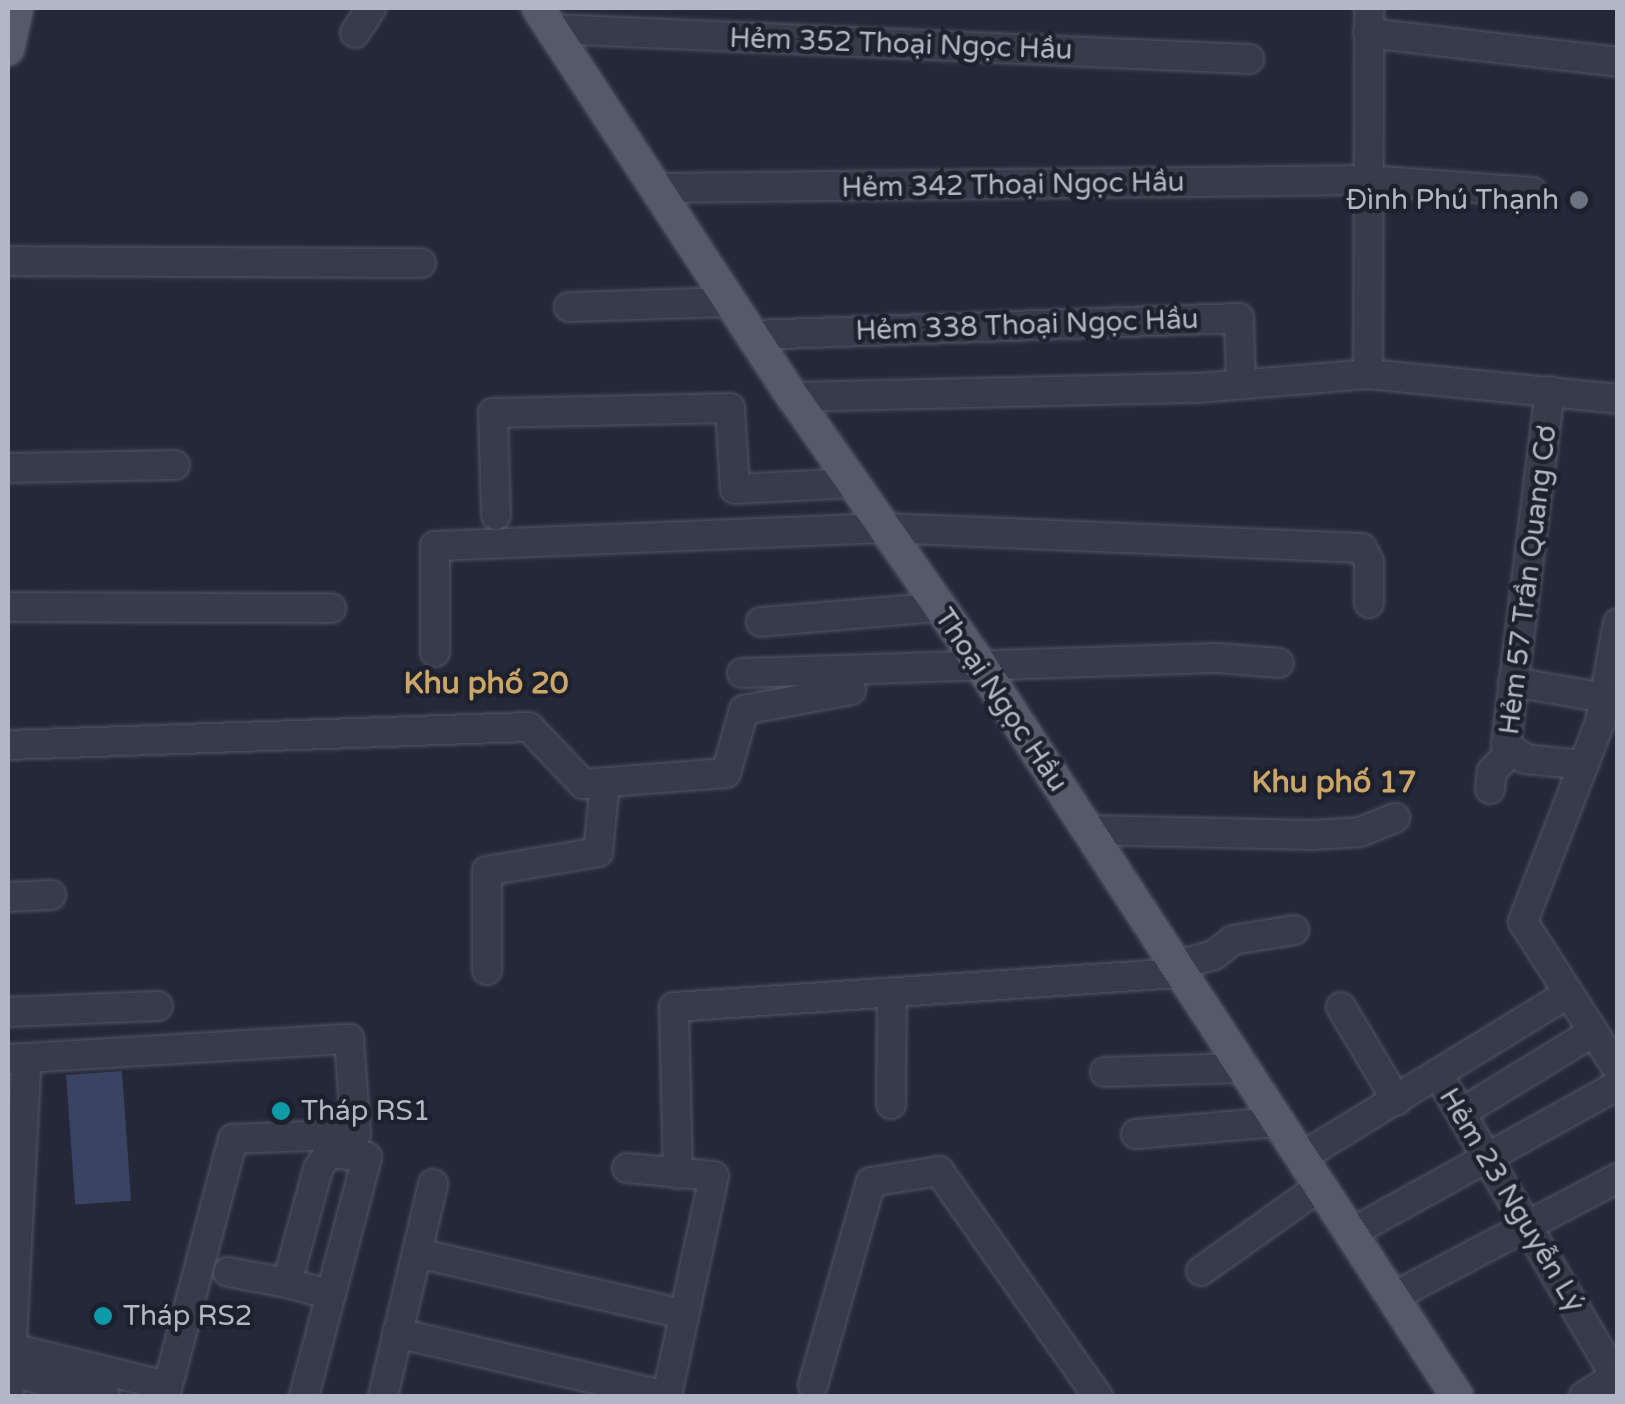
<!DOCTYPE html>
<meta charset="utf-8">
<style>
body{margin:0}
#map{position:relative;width:1625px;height:1404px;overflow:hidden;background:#242939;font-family:"Varela Round",sans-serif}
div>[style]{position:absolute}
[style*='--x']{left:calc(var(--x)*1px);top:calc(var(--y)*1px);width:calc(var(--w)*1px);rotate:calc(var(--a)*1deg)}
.water>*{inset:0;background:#3a4361;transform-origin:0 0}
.roads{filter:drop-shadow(0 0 2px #535664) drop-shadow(0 0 2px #535664)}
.minor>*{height:28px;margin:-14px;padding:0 14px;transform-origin:14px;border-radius:14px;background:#373b4a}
.major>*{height:32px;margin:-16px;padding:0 16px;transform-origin:16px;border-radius:16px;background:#555a69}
.dots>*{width:28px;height:28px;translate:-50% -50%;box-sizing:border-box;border:5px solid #1d212e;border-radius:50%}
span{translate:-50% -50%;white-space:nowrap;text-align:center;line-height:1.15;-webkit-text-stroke:9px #1d212e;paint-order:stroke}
.street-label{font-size:28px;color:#b3b6c5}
.poi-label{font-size:28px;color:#b3b6c5}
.right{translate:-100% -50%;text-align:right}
.left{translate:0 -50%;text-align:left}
.neighbourhood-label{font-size:30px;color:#cca667;font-weight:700}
.frame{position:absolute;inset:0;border:10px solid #b3b6c5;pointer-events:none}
</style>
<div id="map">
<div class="water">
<div style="left:122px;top:1071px;width:130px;height:56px;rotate:86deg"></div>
</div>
<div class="roads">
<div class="minor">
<div style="--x:552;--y:29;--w:698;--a:2.46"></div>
<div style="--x:355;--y:33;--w:30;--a:-57"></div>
<div style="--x:1368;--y:33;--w:252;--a:6.6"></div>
<div style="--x:659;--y:188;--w:707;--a:-0.65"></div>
<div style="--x:1366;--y:180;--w:167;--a:4.1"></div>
<div style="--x:8;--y:261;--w:413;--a:0.3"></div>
<div style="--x:569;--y:307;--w:163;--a:-1.8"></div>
<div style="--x:753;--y:335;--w:486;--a:-2"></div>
<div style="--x:1239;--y:318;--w:63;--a:88.2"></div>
<div style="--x:1368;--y:374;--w:366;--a:-89.8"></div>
<div style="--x:1550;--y:391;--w:357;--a:97.1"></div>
<div style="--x:1506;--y:745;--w:24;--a:36"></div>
<div style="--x:1525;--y:759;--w:59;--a:5.8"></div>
<div style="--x:793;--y:397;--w:406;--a:-1.3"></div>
<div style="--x:1199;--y:388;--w:170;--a:-4.7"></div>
<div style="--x:1368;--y:374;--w:251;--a:5.7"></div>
<div style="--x:8;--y:468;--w:167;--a:-1"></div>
<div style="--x:496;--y:515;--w:102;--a:-91.7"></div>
<div style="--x:493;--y:413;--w:237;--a:-1.2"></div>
<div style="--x:730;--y:408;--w:81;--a:86.5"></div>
<div style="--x:735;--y:489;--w:119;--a:-2.9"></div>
<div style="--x:8;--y:607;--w:323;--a:0.2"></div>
<div style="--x:761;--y:622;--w:179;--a:-4.8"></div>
<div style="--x:1618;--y:623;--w:101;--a:100.3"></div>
<div style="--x:1600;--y:722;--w:214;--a:111.1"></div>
<div style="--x:1523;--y:922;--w:176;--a:57.3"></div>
<div style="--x:435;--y:652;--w:106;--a:-90"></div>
<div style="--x:435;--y:546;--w:450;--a:-2.3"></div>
<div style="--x:885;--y:528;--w:477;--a:2.4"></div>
<div style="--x:1362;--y:548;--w:16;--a:63"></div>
<div style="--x:1369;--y:562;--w:41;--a:90"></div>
<div style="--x:742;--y:673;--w:475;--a:-1.8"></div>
<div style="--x:1217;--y:658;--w:62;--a:4.6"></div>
<div style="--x:1513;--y:682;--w:93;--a:9.9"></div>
<div style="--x:8;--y:745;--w:521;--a:-1.98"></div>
<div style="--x:529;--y:727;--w:79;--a:46.5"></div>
<div style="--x:583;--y:784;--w:143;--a:-4.4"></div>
<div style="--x:726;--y:773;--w:66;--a:-74.1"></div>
<div style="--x:744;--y:710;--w:109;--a:-10.6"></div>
<div style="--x:1490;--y:789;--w:18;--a:-84"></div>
<div style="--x:1492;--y:771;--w:25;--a:-45"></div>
<div style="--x:1087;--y:830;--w:225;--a:1.3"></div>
<div style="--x:1312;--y:835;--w:48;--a:-3.6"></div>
<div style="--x:1360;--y:832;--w:38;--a:-22"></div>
<div style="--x:8;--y:897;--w:43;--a:-2.7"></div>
<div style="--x:1175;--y:966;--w:41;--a:-15.8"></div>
<div style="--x:1214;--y:955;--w:24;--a:-38"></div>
<div style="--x:1233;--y:940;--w:62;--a:-9.3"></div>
<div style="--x:487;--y:970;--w:99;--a:-90"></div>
<div style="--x:487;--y:871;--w:113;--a:-9.7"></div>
<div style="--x:598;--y:852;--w:69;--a:-84.2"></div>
<div style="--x:1341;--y:1007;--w:109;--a:59.2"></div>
<div style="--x:8;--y:1012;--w:150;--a:-2.3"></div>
<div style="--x:8;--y:1059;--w:342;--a:-3.4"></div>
<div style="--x:349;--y:1039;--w:95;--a:85.8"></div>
<div style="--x:356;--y:1134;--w:123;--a:177.7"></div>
<div style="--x:233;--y:1139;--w:266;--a:104.8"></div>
<div style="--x:1105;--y:1072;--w:136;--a:-1.7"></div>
<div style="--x:1439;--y:1076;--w:348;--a:59.6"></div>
<div style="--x:891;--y:1104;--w:110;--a:-89.5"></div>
<div style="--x:1461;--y:1113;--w:155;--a:-31.5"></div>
<div style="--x:1136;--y:1134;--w:141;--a:-4.9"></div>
<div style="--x:1300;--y:1158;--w:314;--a:-31.5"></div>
<div style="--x:627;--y:1168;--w:87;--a:5.3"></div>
<div style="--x:714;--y:1176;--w:225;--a:102.1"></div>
<div style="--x:678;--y:1174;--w:167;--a:-91.4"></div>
<div style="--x:674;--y:1007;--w:506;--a:-3.85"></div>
<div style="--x:1351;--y:1233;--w:305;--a:-29"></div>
<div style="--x:417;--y:1253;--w:274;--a:12.9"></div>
<div style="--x:1201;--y:1271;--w:145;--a:-35.4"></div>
<div style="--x:228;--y:1272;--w:60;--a:10.6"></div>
<div style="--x:1393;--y:1297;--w:255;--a:-27.9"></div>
<div style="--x:397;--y:1333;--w:277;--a:13.1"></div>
<div style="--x:8;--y:1347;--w:164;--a:13.8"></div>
<div style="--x:8;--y:1371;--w:100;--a:14.5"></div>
<div style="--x:813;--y:1385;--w:211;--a:-74.1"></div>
<div style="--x:871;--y:1182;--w:69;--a:-9.2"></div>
<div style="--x:939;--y:1171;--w:276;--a:54.8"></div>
<div style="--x:9;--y:1396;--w:338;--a:-87"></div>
<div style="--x:304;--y:1396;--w:247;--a:-75.2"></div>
<div style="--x:367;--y:1157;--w:38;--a:-174"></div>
<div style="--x:329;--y:1153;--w:19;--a:125"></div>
<div style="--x:318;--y:1169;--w:118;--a:105.2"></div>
<div style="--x:287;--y:1283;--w:42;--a:15"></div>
<div style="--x:383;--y:1396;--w:218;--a:-76.7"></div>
<div style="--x:1584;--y:1396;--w:40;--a:-32"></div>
</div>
<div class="major">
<div style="--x:538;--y:8;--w:465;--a:56.8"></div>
<div style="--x:793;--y:397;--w:325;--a:55"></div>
<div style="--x:979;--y:663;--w:875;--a:56.89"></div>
<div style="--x:8;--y:49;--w:42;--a:-77.6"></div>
</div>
</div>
<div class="dots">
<div style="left:1579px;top:200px;background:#6b7280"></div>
<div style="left:281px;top:1111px;background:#0f9aa8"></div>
<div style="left:103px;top:1316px;background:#0f9aa8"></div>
</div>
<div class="street-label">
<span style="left:901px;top:44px;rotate:2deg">Hẻm 352 Thoại Ngọc Hầu</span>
<span style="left:1013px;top:185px;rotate:-1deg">Hẻm 342 Thoại Ngọc Hầu</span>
<span style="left:1027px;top:325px;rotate:-2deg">Hẻm 338 Thoại Ngọc Hầu</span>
<span style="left:1528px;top:580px;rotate:-83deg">Hẻm 57 Trần Quang Cơ</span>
<span style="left:1001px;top:700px;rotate:56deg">Thoại Ngọc Hầu</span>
<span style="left:1512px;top:1200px;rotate:59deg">Hẻm 23 Nguyễn Lý</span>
</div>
<div class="poi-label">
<span class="right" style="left:1559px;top:200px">Đình Phú Thạnh</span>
<span class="left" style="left:301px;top:1111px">Tháp RS1</span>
<span class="left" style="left:123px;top:1316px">Tháp RS2</span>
</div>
<div class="neighbourhood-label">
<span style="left:486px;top:684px">Khu phố 20</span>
<span style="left:1334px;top:783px">Khu phố 17</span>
</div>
<div class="frame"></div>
</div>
